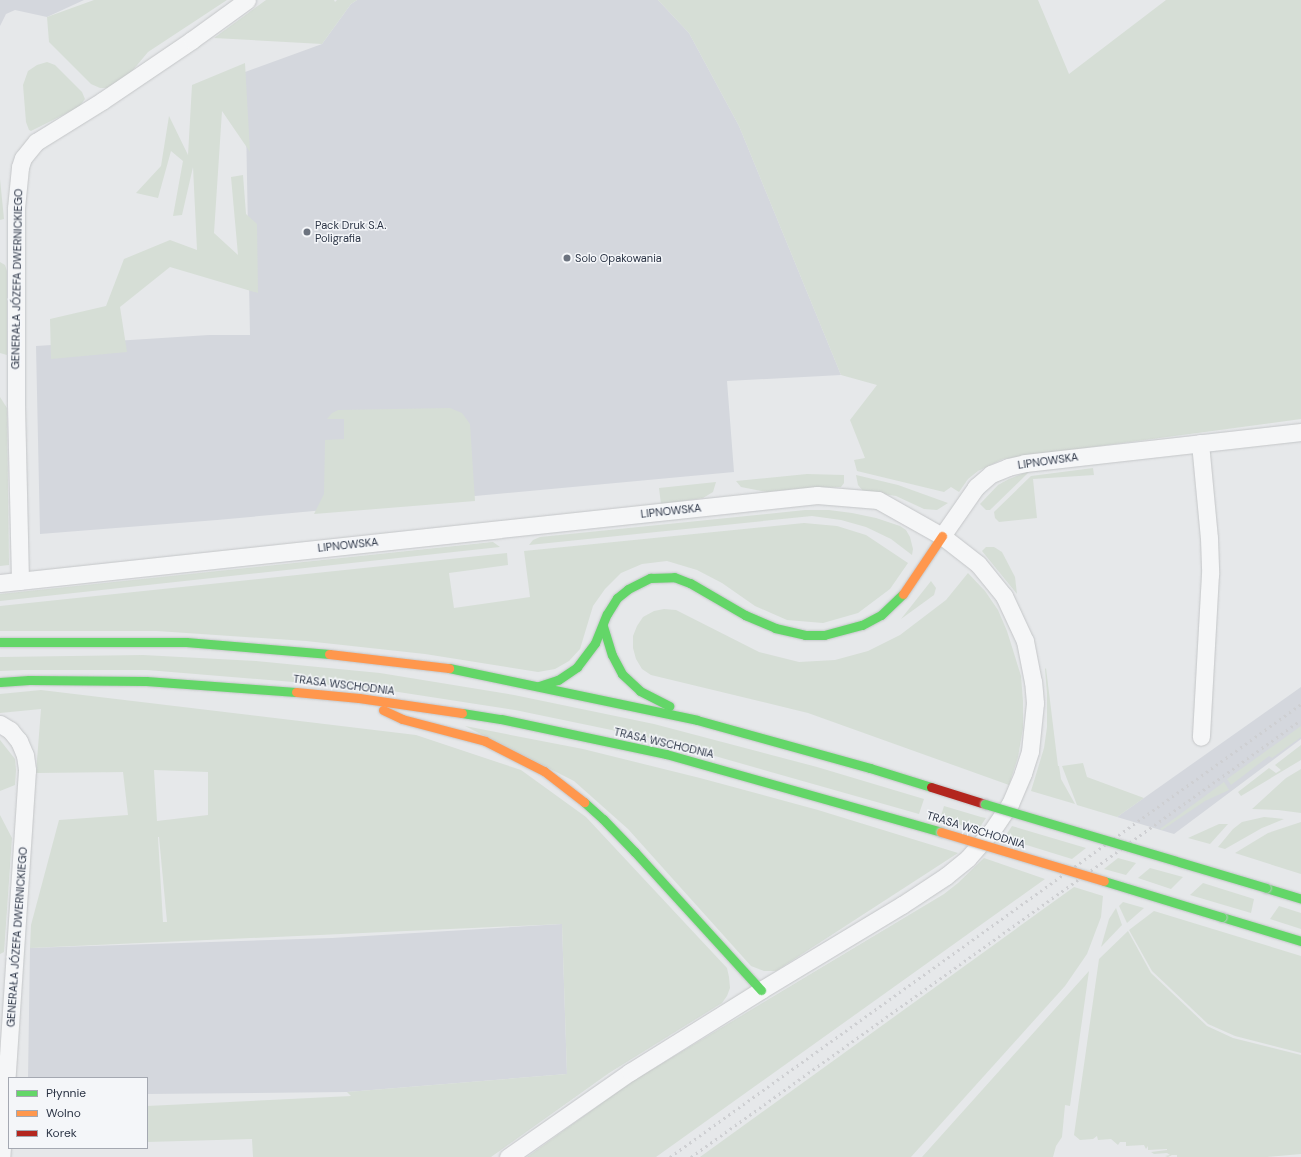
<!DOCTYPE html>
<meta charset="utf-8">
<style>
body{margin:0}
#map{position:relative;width:1301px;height:1157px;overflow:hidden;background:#e6e8ea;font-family:"DM Sans",sans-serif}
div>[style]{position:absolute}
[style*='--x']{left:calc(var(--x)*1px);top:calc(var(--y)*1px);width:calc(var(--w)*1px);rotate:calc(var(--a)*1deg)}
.built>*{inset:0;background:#d4d7dd}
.green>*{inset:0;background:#d6ded6}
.roads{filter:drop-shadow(0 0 1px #c4c6c8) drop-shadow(0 0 1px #c4c6c8)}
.street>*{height:17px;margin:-8.5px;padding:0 8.5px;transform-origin:8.5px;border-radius:8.5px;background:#f5f6f7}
.fast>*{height:9px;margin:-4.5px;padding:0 4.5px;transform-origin:4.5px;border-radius:4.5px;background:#63d668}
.slow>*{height:9px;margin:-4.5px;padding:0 4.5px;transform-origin:4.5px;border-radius:4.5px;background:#ff974d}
.jam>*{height:9px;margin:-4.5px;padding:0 4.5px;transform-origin:4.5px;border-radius:4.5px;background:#b3261e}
.rail>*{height:3px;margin-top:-1.5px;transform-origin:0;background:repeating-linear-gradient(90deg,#cecfd2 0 2px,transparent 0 6px)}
.bridges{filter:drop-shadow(0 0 1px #c2c5c8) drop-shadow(0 0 1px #c2c5c8)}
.fast-bridge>*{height:9px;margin:-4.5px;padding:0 4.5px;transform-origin:4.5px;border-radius:4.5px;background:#63d668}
.slow-bridge>*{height:9px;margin:-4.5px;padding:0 4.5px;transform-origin:4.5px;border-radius:4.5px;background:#ff974d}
.dots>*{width:11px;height:11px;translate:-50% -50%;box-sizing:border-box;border:2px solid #f4f6f9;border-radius:50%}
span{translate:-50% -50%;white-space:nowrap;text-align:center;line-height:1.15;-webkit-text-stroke:3px #f4f6f9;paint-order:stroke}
.poi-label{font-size:11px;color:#2b3445}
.left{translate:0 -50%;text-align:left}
.street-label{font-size:11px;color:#2b3445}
.legend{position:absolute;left:8px;top:1077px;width:140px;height:72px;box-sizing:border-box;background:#f4f6f9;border:1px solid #a4a8b1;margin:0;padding:5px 7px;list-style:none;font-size:12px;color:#2b3445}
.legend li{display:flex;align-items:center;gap:8px;height:20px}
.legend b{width:20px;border:1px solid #a4a8b1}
</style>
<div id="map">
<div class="built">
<div style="clip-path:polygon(0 0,84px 0,47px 17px,15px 10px,6px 14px,0 26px)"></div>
<div style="clip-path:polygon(357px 0,658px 0,689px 33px,739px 126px,841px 375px,727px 381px,734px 472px,217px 520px,40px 534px,36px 346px,209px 335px,250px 335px,245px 72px,322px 44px,351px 4px)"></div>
<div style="clip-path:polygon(1301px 687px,1301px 739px,1174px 834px,1117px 817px)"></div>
<div style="clip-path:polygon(562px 924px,567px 1074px,347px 1092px,147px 1094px,147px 1078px,28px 1078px,30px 948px,332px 938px)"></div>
</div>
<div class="green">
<div style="clip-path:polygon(94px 0,227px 0,148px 52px,123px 82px,110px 88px,100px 88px,91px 84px,49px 42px,47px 17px)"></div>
<div style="clip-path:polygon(266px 0,334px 0,335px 2px,337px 0,357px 0,351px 4px,322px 44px,214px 38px)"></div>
<div style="clip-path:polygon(658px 0,1038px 0,1069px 74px,1166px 0,1301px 0,1301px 419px,1003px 459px,978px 471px,968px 479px,959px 492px,951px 487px,944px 492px,857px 471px,854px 460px,865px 458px,850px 420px,877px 385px,841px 375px,739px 126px,689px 33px)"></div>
<div style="clip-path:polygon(47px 62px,55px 65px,82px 92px,85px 99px,79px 107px,31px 131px,29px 130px,26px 122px,23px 85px,28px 71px,37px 65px)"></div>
<div style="clip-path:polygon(245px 63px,250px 152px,222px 111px,214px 233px,238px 255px,231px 177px,243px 175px,246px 214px,257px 224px,258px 293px,170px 267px,120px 307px,127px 352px,51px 359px,50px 319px,106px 306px,124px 259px,170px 240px,197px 250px,193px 167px,182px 215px,173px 216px,183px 161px,171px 151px,158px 198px,136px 193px,161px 166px,169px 116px,188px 155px,192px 85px)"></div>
<div style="clip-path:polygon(0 179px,4px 219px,0 220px)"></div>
<div style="clip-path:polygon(0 262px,5px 265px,7px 271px,7px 355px,0 353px)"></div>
<div style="clip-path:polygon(0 397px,7px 408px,9px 565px,0 566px)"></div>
<div style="clip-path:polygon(450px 408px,462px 413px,470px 424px,475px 501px,314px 514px,324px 494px,325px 440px,344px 439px,344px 419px,327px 419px,332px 413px,338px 410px)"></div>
<div style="clip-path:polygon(1093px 468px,1094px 475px,1033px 479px,1037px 518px,999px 522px,995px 518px,994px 512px,1031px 476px)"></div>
<div style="clip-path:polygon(1030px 471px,990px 510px,986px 510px,980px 504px,998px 485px,1009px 479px)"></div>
<div style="clip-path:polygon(807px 474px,844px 475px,844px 483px,841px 487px,804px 488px,767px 492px,741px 487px,736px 481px)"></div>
<div style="clip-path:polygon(856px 475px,898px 485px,948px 503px,937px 510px,924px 509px,896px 496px,863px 491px,858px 485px)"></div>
<div style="clip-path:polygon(716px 482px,713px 492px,703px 498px,661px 504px,659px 488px)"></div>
<div style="clip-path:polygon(805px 510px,829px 510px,852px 513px,876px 518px,900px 526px,906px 530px,910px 537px,913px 549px,912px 555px,891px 539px,866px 527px,841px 520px,812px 516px,529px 545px,533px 540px,540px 537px)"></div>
<div style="clip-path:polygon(804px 523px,837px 526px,866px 535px,908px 563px,890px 589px,858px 613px,823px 623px,787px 620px,755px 606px,722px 583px,697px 570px,667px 561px,642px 564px,621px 573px,605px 589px,593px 606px,580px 649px,569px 661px,555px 669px,538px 672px,425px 654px,306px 641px,157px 631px,0 631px,0 606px,507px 553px,508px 565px,449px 573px,454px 608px,530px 597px,524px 551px)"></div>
<div style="clip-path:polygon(493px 542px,500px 547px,0 601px,0 594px)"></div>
<div style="clip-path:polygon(986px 547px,994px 547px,1002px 552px,1015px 577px,1017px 594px,982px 551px)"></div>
<div style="clip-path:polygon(968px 573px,985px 591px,998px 610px,1007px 631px,1021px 676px,1023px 701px,1023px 728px,1018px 757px,1009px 785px,808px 713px,651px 675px,642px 669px,636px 659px,633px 648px,633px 636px,637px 626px,643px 617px,654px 611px,664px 609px,676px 610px,759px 652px,799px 662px,835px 660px,868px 651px,900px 635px,946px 600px)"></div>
<div style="clip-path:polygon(931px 581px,936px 588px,934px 595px,901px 619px)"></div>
<div style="clip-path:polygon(143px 655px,256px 661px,380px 673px,514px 695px,654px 724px,817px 767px,924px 799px,919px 814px,655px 739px,515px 710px,379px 689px,147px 670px,24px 670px,0 671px,0 657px)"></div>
<div style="clip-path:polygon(1046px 668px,1058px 766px,1059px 766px,1061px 779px,1075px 804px,1031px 791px,1044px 748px,1047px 727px,1047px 694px,1045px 669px)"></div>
<div style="clip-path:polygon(evenodd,41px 690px,416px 735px,521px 770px,586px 817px,727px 968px,729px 977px,730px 988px,727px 996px,722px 1003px,609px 1073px,491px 1157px,253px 1157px,252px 1139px,147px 1142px,147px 1106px,351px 1096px,347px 1092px,567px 1074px,562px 924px,30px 948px,31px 925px,59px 820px,128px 815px,123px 772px,36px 773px,41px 709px,0 713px,0 694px,41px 690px,154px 770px,208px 772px,208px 815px,157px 821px,154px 770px,41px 690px,158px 837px,159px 837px,167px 922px,163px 922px,158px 837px)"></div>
<div style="clip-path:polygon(465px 726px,583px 749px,700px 778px,818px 810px,958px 853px,776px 971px,764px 971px,751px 966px,628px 829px,574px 781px)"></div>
<div style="clip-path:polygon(1301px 726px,1301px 737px,1272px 758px,1269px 756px,1231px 785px,1227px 779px)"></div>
<div style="clip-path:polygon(0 740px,15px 759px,16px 770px,15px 785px,0 791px)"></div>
<div style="clip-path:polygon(1301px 745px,1301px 760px,1241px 796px,1238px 792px,1269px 768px,1276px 773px,1281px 770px,1275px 765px)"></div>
<div style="clip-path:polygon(1083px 763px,1087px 777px,1144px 798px,1117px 817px,1077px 805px,1062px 766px)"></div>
<div style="clip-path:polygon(1301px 769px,1301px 813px,1278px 810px,1252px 809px,1286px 778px)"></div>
<div style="clip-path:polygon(1224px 782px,1229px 790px,1205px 801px,1162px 830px,1160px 829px)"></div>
<div style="clip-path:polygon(0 803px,0 815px,12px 838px,4px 952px,0 954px)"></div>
<div style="clip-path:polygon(944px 806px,981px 817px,986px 818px,978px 830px,940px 819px)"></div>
<div style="clip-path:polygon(1264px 817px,1284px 819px,1262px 828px,1225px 849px,1218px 847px,1233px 829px,1242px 822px)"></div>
<div style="clip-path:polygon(1301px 822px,1301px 874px,1235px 853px,1268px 833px)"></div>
<div style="clip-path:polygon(1219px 824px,1228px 824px,1210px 844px,1188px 838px)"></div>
<div style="clip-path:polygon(1012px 826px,1086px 848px,1072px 859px,1004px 838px)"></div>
<div style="clip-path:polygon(984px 858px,1045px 879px,656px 1157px,527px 1157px,631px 1082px,944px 894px,958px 883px)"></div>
<div style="clip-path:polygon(1118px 858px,1136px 863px,1126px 875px,1104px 869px)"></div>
<div style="clip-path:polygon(1150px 868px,1183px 877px,1171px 889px,1138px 878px)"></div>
<div style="clip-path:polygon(1203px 883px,1254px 899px,1251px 913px,1190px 895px)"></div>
<div style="clip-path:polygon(1074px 887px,1103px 896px,1101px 917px,1087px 954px,1065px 986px,911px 1157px,700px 1157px)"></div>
<div style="clip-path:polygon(1123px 902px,1144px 908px,1127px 923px,1119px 906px)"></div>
<div style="clip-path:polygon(1279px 906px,1301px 913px,1301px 929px,1270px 919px)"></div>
<div style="clip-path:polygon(1116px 908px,1122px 925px,1101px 947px,1109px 919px)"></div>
<div style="clip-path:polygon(1154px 911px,1301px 956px,1301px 1053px,1235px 1036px,1208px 1024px,1152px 971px,1129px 930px)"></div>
<div style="clip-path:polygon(1128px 931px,1151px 973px,1207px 1026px,1233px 1038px,1301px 1055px,1301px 1154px,1267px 1157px,1177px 1157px,1177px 1155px,1172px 1155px,1168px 1157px,1165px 1156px,1170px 1155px,1167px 1153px,1154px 1154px,1151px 1152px,1167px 1150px,1167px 1149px,1148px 1150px,1148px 1146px,1146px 1149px,1144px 1145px,1126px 1146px,1126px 1142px,1120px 1142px,1118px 1145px,1111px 1139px,1098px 1140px,1097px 1136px,1093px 1139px,1080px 1140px,1074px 1135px,1099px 959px)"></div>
<div style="clip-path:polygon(1089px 971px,1070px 1106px,1065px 1105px,1062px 1137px,1056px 1146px,1053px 1157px,922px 1157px)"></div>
</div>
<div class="roads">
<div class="street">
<div style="--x:1200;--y:443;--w:95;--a:84.6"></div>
<div style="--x:1209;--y:538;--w:36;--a:88"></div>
<div style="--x:1210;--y:574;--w:163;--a:93.2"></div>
<div style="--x:20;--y:581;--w:179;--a:-91.3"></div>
<div style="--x:16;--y:402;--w:194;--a:-90"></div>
<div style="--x:16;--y:208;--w:41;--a:-84.4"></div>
<div style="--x:20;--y:167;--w:9;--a:-72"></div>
<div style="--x:23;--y:158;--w:21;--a:-51"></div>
<div style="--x:36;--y:142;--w:78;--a:-31.8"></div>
<div style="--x:102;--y:101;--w:109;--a:-34.1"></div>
<div style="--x:192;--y:40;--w:68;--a:-36"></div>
<div style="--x:0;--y:583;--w:822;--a:-6.15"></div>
<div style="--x:817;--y:495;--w:61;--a:4.7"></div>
<div style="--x:878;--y:500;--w:73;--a:29.4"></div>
<div style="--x:942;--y:536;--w:60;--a:-55.2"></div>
<div style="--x:976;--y:487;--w:20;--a:-41"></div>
<div style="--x:991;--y:474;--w:18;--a:-22"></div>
<div style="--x:1008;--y:467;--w:17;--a:-13"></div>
<div style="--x:1025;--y:463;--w:278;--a:-6.4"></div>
<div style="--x:0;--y:724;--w:12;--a:31"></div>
<div style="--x:10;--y:730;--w:14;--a:51"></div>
<div style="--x:19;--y:741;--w:15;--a:67"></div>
<div style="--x:25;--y:755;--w:15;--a:82"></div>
<div style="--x:27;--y:770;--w:388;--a:93.8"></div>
<div style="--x:508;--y:1157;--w:149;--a:-34.9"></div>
<div style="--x:630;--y:1072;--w:155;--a:-32"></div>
<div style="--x:761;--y:990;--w:165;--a:-31.1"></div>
<div style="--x:902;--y:905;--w:53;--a:-33.4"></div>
<div style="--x:946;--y:876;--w:28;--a:-39"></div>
<div style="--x:968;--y:858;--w:35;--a:-49"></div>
<div style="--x:991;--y:832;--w:34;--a:-56"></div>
<div style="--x:1010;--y:804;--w:34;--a:-67"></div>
<div style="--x:1023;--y:773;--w:23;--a:-72"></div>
<div style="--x:1030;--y:751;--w:48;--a:-84.1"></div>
<div style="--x:1035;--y:703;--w:21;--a:-95"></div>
<div style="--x:1033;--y:682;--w:42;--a:-101"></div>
<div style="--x:1025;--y:641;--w:50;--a:-115"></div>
<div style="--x:1004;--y:596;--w:41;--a:-129.1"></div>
<div style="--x:978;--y:564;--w:46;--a:-142.1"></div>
</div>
<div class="fast">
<div style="--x:603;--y:626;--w:30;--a:73"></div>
<div style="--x:612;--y:655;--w:21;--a:62"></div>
<div style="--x:622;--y:674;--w:25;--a:43"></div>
<div style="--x:640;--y:691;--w:33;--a:27"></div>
<div style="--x:0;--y:642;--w:186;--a:0"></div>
<div style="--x:186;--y:642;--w:144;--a:4.8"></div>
<div style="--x:449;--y:668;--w:253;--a:11.8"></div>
<div style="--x:697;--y:720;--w:180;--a:15.5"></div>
<div style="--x:870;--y:768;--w:64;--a:17.3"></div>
<div style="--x:0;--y:682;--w:29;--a:-4"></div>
<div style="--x:29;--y:680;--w:117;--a:0.5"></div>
<div style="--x:146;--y:681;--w:150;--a:4.2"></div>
<div style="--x:539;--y:686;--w:20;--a:-18"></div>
<div style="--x:558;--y:680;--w:23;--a:-34"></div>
<div style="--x:577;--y:667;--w:30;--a:-53"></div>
<div style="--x:595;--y:643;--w:31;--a:-68"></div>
<div style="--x:607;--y:614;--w:19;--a:-58"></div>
<div style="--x:617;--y:598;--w:14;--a:-39"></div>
<div style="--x:628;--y:589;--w:25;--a:-27"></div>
<div style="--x:650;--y:578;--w:24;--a:-2"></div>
<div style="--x:674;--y:577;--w:17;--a:21"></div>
<div style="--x:690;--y:583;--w:64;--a:30.2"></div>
<div style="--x:745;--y:615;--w:33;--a:23"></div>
<div style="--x:775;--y:628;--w:31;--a:13"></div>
<div style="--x:805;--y:635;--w:19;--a:0"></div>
<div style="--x:824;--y:635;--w:39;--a:-15"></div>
<div style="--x:862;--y:625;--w:21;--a:-28"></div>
<div style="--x:881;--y:615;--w:30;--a:-44"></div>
<div style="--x:462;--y:713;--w:39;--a:9"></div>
<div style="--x:501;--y:719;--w:169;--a:12"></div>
<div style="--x:666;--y:754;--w:286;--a:15.8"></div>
<div style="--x:584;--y:802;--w:25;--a:42"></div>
<div style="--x:603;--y:819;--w:46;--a:45.9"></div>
<div style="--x:635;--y:852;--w:187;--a:47.6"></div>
<div style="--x:1266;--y:888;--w:37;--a:17"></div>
<div style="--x:1222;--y:917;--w:83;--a:16.9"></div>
</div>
<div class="slow">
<div style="--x:903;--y:594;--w:70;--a:-56.1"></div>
<div style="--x:329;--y:654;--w:121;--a:6.7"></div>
<div style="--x:296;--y:692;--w:63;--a:5.4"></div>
<div style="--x:359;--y:698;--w:104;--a:8.3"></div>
<div style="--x:383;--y:710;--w:21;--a:25"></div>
<div style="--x:402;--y:719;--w:86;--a:14.8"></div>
<div style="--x:485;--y:741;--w:66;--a:27"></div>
<div style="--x:544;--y:771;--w:51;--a:37.8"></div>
</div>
<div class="jam">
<div style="--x:931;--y:787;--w:57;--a:17.5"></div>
</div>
</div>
<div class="rail">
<div style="--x:670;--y:1157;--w:777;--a:-35.67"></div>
<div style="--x:691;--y:1157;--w:750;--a:-35.62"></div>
</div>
<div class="bridges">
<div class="fast-bridge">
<div style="--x:985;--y:804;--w:293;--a:16.6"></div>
<div style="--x:1104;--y:881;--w:123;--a:17"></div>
</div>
<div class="slow-bridge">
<div style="--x:941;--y:832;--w:170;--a:16.7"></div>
</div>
</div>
<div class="dots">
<div style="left:307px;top:232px;background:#6c737f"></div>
<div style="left:567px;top:258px;background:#6c737f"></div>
</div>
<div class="poi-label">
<span class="left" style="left:315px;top:232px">Pack Druk S.A.<br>Poligrafia</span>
<span class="left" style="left:575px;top:258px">Solo Opakowania</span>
</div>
<div class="street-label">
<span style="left:17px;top:279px;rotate:-89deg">GENERAŁA JÓZEFA DWERNICKIEGO</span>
<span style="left:1048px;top:461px;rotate:-8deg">LIPNOWSKA</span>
<span style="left:671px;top:511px;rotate:-6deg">LIPNOWSKA</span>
<span style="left:348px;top:545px;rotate:-6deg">LIPNOWSKA</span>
<span style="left:344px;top:685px;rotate:7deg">TRASA WSCHODNIA</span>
<span style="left:664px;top:743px;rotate:13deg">TRASA WSCHODNIA</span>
<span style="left:976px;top:830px;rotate:17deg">TRASA WSCHODNIA</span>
<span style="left:17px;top:937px;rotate:-86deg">GENERAŁA JÓZEFA DWERNICKIEGO</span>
</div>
<ul class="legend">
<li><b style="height:5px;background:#63d668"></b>Płynnie</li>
<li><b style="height:5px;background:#ff974d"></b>Wolno</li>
<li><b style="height:5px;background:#b3261e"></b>Korek</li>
</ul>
</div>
